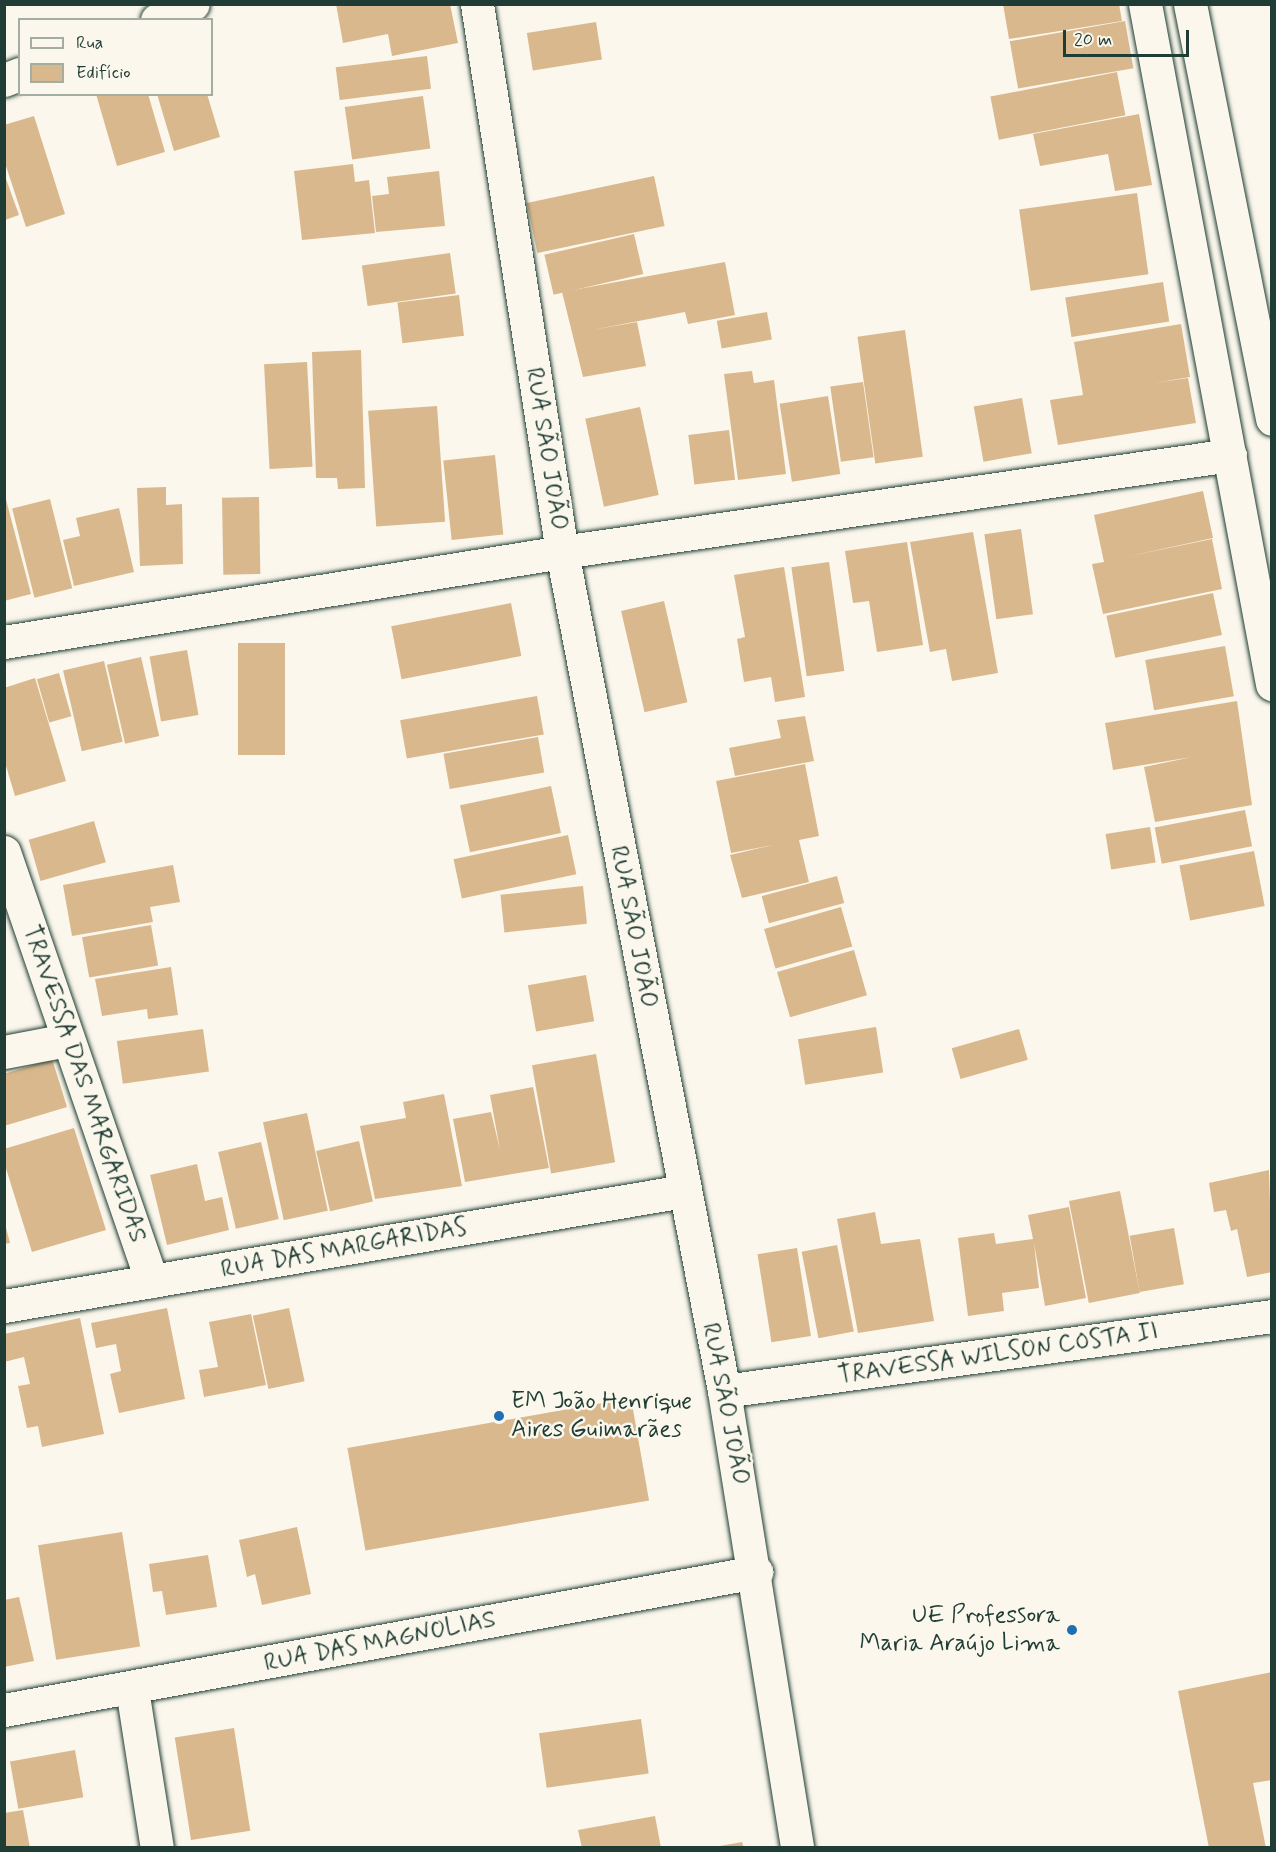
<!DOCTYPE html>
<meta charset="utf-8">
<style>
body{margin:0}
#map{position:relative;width:1276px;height:1852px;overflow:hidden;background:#fbf7ec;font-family:Mynerve,sans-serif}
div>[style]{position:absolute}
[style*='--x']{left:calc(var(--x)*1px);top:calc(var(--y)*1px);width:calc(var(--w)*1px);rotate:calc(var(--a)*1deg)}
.building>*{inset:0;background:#dab88d;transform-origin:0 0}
.roads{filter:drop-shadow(0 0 2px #1f3d34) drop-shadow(0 0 2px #1f3d34)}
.street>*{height:33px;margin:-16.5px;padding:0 16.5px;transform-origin:16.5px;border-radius:16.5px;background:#fbf7ec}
.secondary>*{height:33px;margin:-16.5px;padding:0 16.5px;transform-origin:16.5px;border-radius:16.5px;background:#fbf7ec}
.dots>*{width:16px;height:16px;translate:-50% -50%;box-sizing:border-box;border:3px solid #fbf7ec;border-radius:50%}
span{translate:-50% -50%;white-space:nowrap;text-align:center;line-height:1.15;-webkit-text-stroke:5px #fbf7ec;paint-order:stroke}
.street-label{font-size:24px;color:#1f3d34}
.poi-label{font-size:24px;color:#1f3d34}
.left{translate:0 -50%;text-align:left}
.right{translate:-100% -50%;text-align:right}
.frame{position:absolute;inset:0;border:6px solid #1f3d34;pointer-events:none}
.legend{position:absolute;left:18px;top:18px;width:195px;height:78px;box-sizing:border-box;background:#fbf7ec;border:2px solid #a3ada2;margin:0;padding:8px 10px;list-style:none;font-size:18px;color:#1f3d34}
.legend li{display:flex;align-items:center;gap:12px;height:30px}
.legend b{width:30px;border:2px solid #a3ada2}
.scale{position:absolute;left:1063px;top:30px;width:126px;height:27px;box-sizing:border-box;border:3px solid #1f3d34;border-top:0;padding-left:8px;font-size:18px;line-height:21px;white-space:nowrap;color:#1f3d34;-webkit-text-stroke:4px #fbf7ec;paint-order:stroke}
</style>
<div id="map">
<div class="building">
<div style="clip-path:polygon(336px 4px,450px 4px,458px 43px,392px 56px,388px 34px,343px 43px)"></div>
<div style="clip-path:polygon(1003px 4px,1119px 4px,1122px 21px,1009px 39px)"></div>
<div style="left:1125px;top:21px;width:48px;height:117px;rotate:80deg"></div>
<div style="left:596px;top:22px;width:38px;height:70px;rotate:81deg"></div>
<div style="left:427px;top:56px;width:33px;height:92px;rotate:83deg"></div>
<div style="left:1117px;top:72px;width:44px;height:129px;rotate:79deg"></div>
<div style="clip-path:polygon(96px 94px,148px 94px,165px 152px,117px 166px)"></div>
<div style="clip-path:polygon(157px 94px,207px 94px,220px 137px,174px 151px)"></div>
<div style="left:423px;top:96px;width:53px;height:79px;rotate:82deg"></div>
<div style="clip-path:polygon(1139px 114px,1152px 185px,1115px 191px,1108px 154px,1040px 166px,1033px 134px)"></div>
<div style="clip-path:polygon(34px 116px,65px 214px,26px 227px,4px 160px,4px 125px)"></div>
<div style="clip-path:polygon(353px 164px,355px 182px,369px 180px,375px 233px,302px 240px,294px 171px)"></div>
<div style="clip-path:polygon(439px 171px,445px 226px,376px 232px,372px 196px,389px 194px,387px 177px)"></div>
<div style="clip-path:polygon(5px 176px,19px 215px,5px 220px)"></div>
<div style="left:654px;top:176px;width:51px;height:130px;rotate:78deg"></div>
<div style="left:1137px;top:193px;width:82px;height:119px;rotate:82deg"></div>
<div style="left:634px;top:234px;width:41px;height:92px;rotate:77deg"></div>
<div style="left:450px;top:253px;width:41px;height:89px;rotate:82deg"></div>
<div style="clip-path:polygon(725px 262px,735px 315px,688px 324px,685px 312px,592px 330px,637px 322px,646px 366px,583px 377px,562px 292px)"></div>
<div style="left:1163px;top:282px;width:40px;height:99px;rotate:81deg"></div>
<div style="left:459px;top:295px;width:41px;height:62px;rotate:83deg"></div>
<div style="left:767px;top:312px;width:28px;height:51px;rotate:80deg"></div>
<div style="clip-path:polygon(1181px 324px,1190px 377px,1154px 383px,1188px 378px,1196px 423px,1058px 445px,1050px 400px,1083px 395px,1074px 342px)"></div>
<div style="left:905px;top:330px;width:128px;height:48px;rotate:82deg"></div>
<div style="clip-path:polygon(361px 350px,365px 488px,338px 489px,337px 478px,316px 478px,312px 352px)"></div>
<div style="left:307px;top:362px;width:105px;height:43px;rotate:87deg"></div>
<div style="clip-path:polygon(752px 371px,754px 383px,774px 380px,786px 474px,738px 480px,724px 374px)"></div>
<div style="left:863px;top:382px;width:76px;height:33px;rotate:82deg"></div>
<div style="left:828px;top:396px;width:79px;height:49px;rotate:81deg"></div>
<div style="left:1022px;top:398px;width:56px;height:49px;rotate:80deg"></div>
<div style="left:437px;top:406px;width:116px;height:69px;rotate:86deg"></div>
<div style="left:640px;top:407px;width:90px;height:56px;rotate:78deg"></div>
<div style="left:729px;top:430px;width:50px;height:41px;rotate:83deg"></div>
<div style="left:495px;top:455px;width:80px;height:52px;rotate:84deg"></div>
<div style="clip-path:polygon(166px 487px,166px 505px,182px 504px,183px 564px,140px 566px,137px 488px)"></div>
<div style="clip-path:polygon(1203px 491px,1213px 538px,1125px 557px,1212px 539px,1222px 589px,1103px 614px,1092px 564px,1104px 562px,1094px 515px)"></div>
<div style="clip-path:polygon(4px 492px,31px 594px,4px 601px)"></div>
<div style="left:259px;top:497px;width:77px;height:37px;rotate:89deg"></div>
<div style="left:50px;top:499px;width:92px;height:39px;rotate:76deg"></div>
<div style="clip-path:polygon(119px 508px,134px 572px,74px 586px,63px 540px,80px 536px,76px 518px)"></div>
<div style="left:1021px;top:529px;width:86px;height:37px;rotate:82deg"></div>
<div style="clip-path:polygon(973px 532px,998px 673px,952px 681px,946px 649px,930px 652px,910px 542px)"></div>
<div style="clip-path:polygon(907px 542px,923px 645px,877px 652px,869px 601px,853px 603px,845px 551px)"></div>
<div style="left:829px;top:562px;width:110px;height:38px;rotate:82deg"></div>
<div style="clip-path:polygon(784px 567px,805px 697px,775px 702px,771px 677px,744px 682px,737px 639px,745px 637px,734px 575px)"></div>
<div style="left:1213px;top:593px;width:43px;height:109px;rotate:78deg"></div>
<div style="left:664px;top:601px;width:104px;height:44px;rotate:77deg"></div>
<div style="left:511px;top:603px;width:54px;height:122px;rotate:79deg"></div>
<div style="left:238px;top:643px;width:47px;height:112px"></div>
<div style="left:1225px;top:646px;width:51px;height:81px;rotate:80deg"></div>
<div style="left:187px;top:650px;width:66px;height:38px;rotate:80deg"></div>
<div style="left:141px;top:657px;width:81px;height:35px;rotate:77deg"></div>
<div style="left:104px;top:661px;width:83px;height:42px;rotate:77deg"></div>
<div style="left:59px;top:673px;width:45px;height:23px;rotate:74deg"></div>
<div style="clip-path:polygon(35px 678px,66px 781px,15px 796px,4px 759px,4px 688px)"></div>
<div style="left:537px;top:696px;width:39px;height:139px;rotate:80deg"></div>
<div style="clip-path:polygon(1237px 701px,1252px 805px,1155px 822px,1144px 767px,1192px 757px,1113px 770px,1105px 723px)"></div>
<div style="clip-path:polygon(805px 716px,814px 761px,735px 776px,729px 748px,781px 738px,777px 720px)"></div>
<div style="left:538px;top:737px;width:36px;height:96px;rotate:80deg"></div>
<div style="clip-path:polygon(805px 764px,819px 836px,799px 840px,809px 882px,742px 898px,730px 855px,773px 845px,731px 853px,716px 781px)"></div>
<div style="left:551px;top:786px;width:48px;height:93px;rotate:78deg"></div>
<div style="left:1245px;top:810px;width:37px;height:92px;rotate:79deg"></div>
<div style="left:94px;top:821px;width:43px;height:68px;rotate:74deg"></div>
<div style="left:1150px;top:827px;width:36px;height:45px;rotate:81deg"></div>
<div style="left:568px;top:835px;width:40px;height:117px;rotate:78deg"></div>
<div style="left:1254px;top:851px;width:56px;height:76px;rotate:79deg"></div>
<div style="clip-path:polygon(173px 865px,180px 902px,150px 907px,153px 922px,72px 936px,63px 885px)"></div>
<div style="left:837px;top:876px;width:28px;height:78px;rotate:75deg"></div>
<div style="left:583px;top:886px;width:38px;height:83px;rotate:84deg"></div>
<div style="left:841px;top:907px;width:41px;height:80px;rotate:74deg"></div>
<div style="left:151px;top:925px;width:41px;height:70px;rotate:80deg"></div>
<div style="left:854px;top:950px;width:47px;height:80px;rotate:74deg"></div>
<div style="clip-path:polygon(171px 967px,178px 1015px,148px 1019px,147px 1009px,102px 1016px,95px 979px)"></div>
<div style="left:586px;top:975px;width:47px;height:59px;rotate:80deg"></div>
<div style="left:876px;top:1027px;width:46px;height:79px;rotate:81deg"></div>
<div style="left:203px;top:1029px;width:43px;height:87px;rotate:82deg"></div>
<div style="left:1019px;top:1029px;width:32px;height:70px;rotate:74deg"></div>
<div style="left:596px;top:1054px;width:110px;height:65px;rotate:80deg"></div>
<div style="clip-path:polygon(52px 1059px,67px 1107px,4px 1126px,4px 1074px)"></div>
<div style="clip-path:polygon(533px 1087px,549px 1168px,465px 1182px,453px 1119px,491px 1112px,500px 1150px,490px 1095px)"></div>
<div style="clip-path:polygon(444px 1094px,462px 1186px,375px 1199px,360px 1126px,406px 1118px,403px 1102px)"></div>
<div style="left:307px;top:1113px;width:100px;height:45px;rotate:78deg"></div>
<div style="clip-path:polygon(74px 1128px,106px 1230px,32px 1252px,4px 1162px,4px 1149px)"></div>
<div style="left:359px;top:1141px;width:62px;height:44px;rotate:77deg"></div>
<div style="left:261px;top:1142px;width:79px;height:44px;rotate:77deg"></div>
<div style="clip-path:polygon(197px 1164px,205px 1201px,222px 1197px,229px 1230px,167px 1245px,150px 1175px)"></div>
<div style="clip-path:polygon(1269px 1170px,1272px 1272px,1247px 1277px,1237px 1229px,1231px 1231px,1226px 1210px,1214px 1212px,1209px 1183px)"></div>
<div style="left:1120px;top:1191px;width:104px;height:52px;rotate:79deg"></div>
<div style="clip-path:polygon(1069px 1207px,1086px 1298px,1045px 1306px,1034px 1243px,1039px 1288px,1002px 1293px,1004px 1311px,968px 1316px,958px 1238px,994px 1233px,996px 1244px,1033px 1239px,1028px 1215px)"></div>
<div style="clip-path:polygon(875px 1212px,881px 1244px,920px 1239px,934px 1321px,858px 1333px,837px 1219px)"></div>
<div style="clip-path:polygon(5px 1224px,10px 1243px,4px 1244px,4px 1225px)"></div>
<div style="left:1174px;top:1228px;width:57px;height:45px;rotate:80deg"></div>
<div style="left:837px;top:1245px;width:88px;height:36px;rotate:79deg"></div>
<div style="left:797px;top:1248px;width:89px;height:40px;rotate:81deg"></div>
<div style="clip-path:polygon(167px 1308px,185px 1399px,119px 1413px,110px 1374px,121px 1371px,116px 1344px,96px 1348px,91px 1323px)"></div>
<div style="left:289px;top:1308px;width:75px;height:37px;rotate:78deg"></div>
<div style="clip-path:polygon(251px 1314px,266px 1385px,204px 1397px,199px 1370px,218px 1367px,209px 1322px)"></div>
<div style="clip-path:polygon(80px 1318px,104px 1434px,42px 1447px,38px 1426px,27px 1428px,18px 1386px,30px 1384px,24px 1357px,4px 1362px,4px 1334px)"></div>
<div style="left:631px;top:1398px;width:104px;height:288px;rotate:80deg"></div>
<div style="clip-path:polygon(297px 1527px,311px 1594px,262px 1605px,255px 1574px,247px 1577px,239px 1540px)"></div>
<div style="left:122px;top:1532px;width:116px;height:85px;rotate:81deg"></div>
<div style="clip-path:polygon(208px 1555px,217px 1607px,166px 1615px,162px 1591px,153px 1592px,149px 1564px)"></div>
<div style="clip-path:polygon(19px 1597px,34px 1661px,4px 1667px,4px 1600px)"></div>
<div style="clip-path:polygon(1272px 1672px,1272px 1780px,1253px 1783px,1266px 1848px,1209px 1848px,1178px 1691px)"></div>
<div style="left:641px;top:1719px;width:55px;height:103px;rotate:82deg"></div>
<div style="left:234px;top:1728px;width:104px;height:60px;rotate:81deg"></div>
<div style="left:75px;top:1750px;width:48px;height:66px;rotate:80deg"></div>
<div style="clip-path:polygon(23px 1810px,30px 1848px,4px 1848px,4px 1813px)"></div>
<div style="clip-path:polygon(655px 1816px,661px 1848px,582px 1848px,578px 1830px)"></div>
<div style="clip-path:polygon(742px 1842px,744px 1848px,720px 1848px,720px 1846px)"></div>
</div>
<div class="roads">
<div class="street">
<div style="--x:477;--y:4;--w:555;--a:81.18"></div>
<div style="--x:562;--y:552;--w:854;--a:79.07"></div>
<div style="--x:724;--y:1391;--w:463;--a:80.9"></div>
<div style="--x:157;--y:20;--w:39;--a:-24"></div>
<div style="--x:4;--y:80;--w:17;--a:-21"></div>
<div style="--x:4;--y:642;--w:565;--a:-9.16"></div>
<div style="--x:562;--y:552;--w:675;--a:-8.26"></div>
<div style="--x:4;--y:852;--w:454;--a:71"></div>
<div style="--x:4;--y:1052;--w:64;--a:-10.8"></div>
<div style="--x:4;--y:1306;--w:690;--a:-9.6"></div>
<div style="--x:724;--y:1391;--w:553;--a:-7.79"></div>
<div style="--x:132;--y:1689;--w:161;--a:81.1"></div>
<div style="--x:4;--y:1710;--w:765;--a:-10.4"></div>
</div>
<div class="secondary">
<div style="--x:1145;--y:4;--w:692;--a:79.42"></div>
<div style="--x:1190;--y:4;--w:423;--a:78.8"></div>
</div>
</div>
<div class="dots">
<div style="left:499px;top:1416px;background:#1f6fb2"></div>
<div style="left:1072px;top:1630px;background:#1f6fb2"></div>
</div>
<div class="street-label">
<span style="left:546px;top:449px;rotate:81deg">RUA SÃO JOÃO</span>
<span style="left:633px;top:927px;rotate:79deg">RUA SÃO JOÃO</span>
<span style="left:84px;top:1084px;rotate:71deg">TRAVESSA DAS MARGARIDAS</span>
<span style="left:344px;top:1249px;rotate:-10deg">RUA DAS MARGARIDAS</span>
<span style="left:998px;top:1354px;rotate:-8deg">TRAVESSA WILSON COSTA II</span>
<span style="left:725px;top:1404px;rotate:79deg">RUA SÃO JOÃO</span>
<span style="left:380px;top:1642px;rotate:-11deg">RUA DAS MAGNOLIAS</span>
</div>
<div class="poi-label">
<span class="left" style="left:511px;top:1416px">EM João Henrique<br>Aires Guimarães</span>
<span class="right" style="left:1060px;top:1630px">UE Professora<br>Maria Araújo Lima</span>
</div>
<div class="frame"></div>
<ul class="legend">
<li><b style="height:8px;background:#fbf7ec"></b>Rua</li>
<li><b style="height:16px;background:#dab88d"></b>Edifício</li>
</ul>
<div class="scale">20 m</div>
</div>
